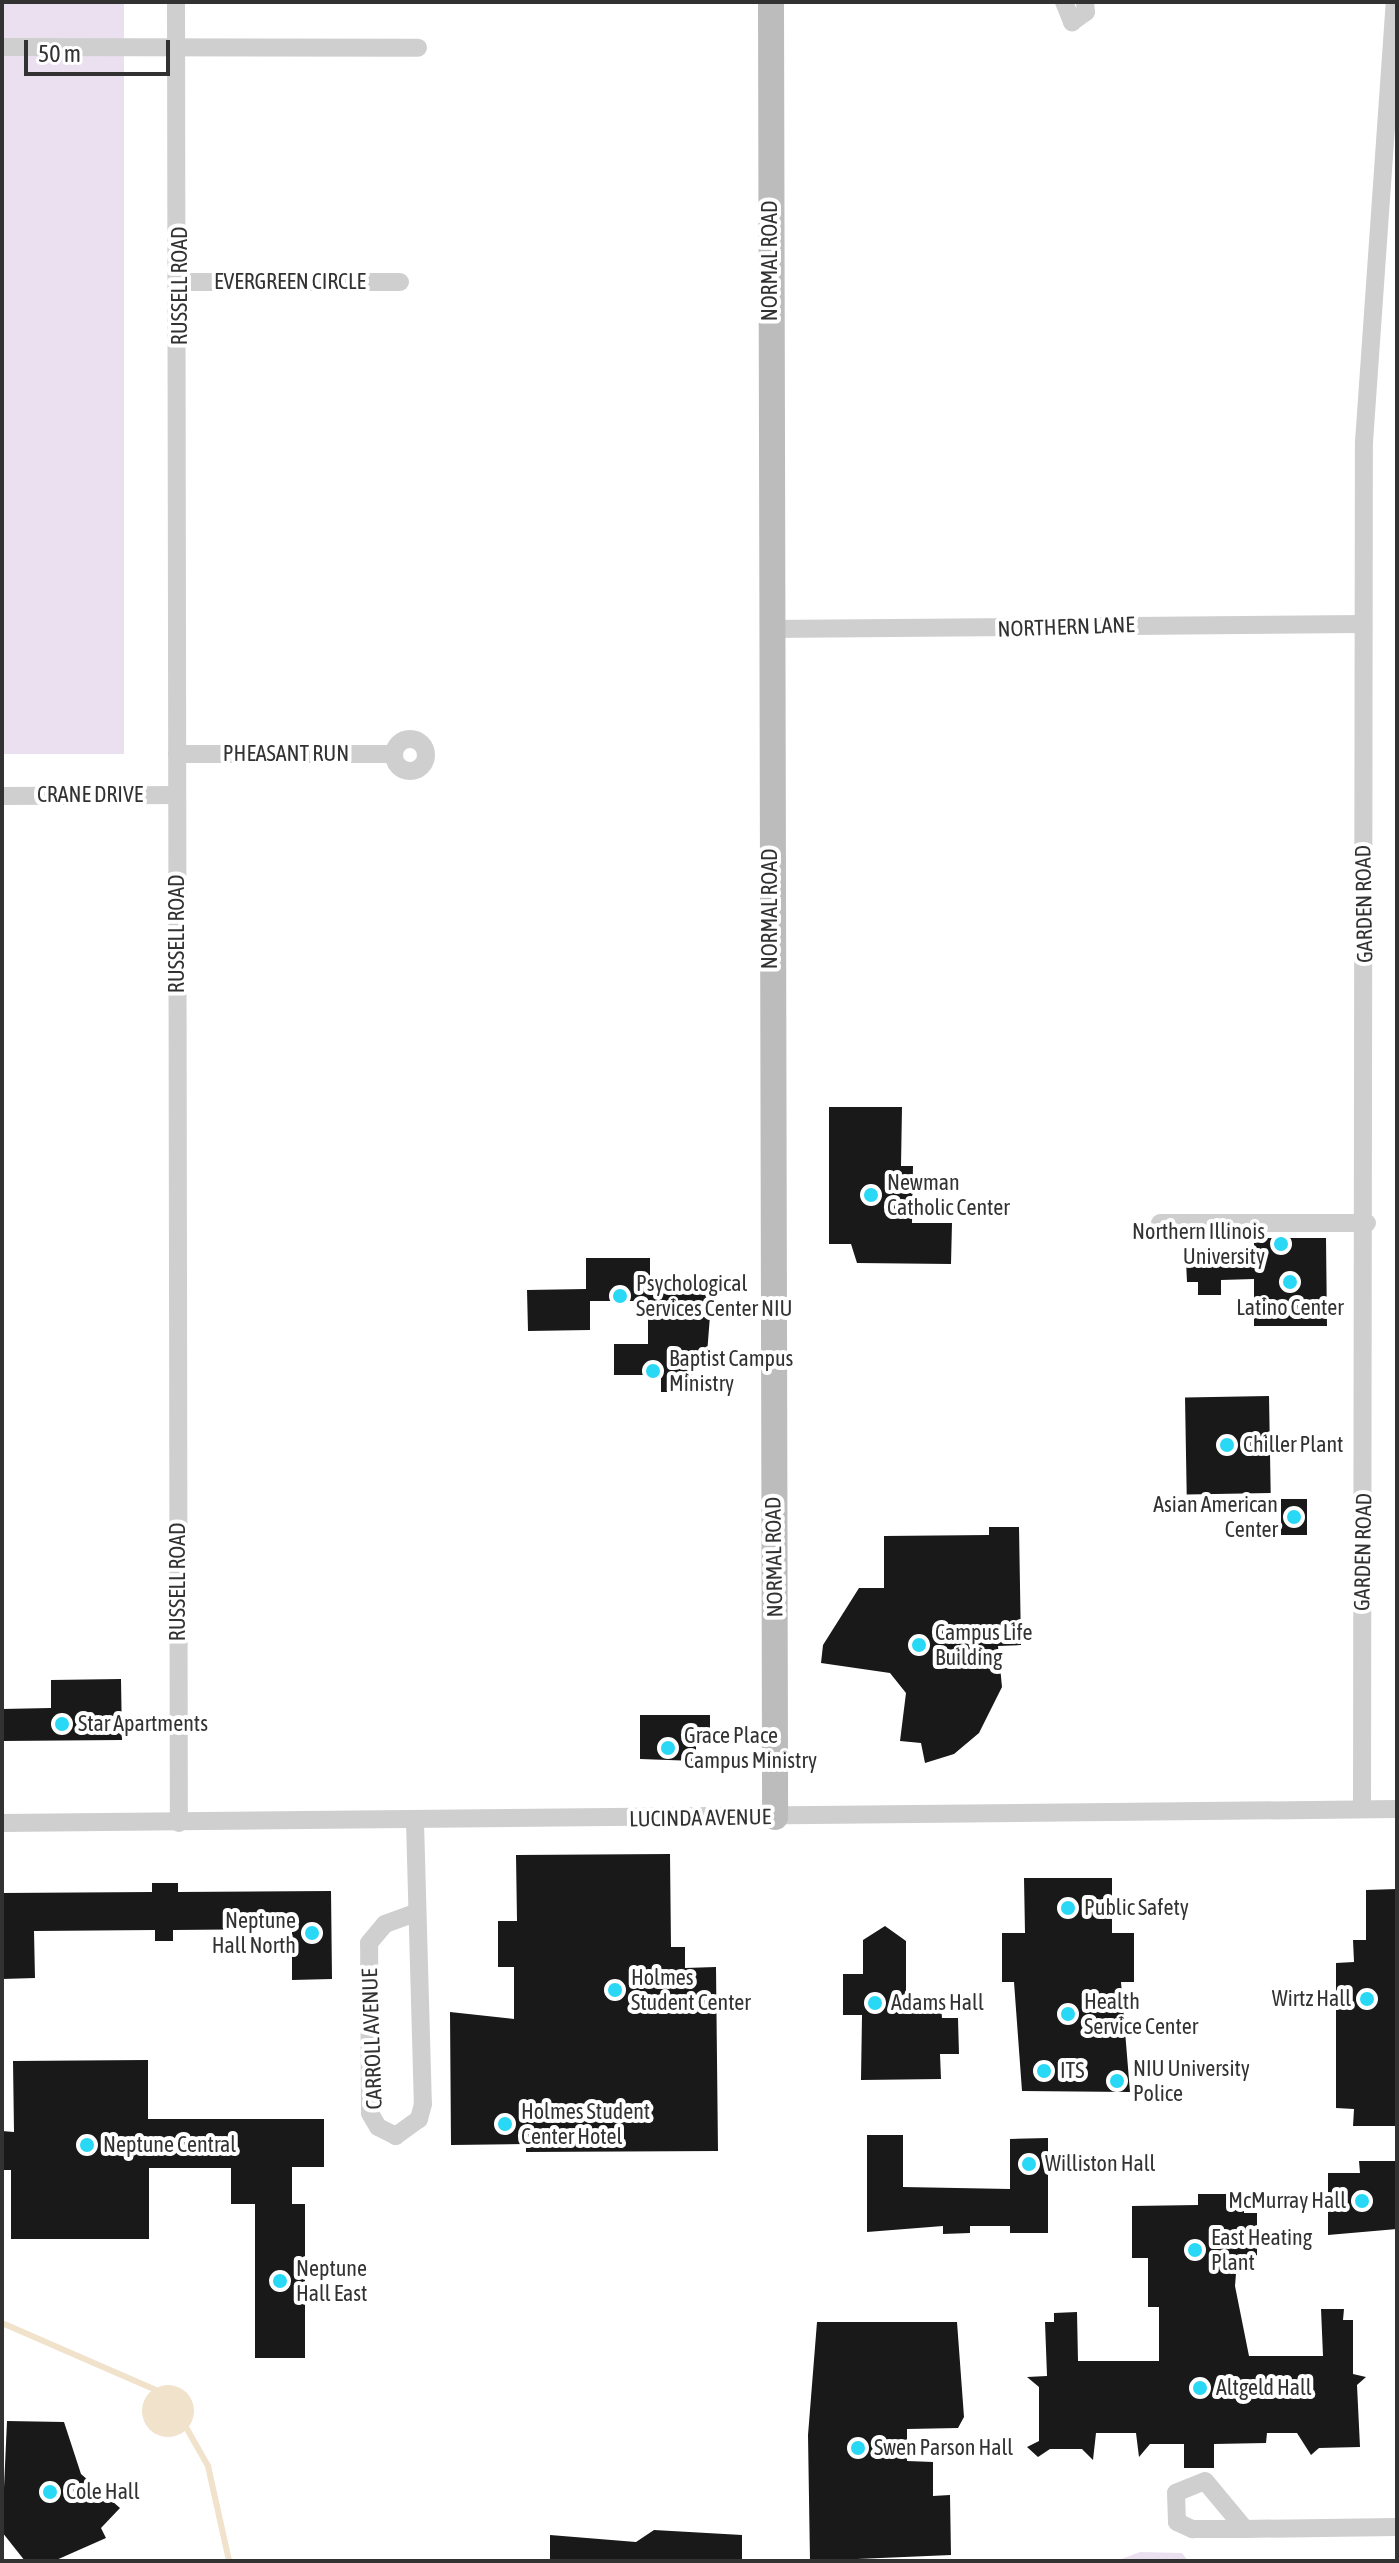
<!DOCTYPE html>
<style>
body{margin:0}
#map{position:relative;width:1399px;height:2563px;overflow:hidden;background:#fff;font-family:"Asap Condensed",sans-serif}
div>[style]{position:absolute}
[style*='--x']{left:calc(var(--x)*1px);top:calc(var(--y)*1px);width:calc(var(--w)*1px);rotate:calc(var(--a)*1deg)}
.green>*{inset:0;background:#ebe0f0;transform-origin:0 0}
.water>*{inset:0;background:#f0e2cb}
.round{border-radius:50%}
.stream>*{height:6px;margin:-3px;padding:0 3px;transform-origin:3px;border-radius:3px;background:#f0e2cb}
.building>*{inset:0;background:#191919;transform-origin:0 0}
.street>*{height:18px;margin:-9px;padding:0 9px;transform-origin:9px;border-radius:9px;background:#cfcfcf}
.street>.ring{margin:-9px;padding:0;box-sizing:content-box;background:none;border:18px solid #cfcfcf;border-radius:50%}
.secondary>*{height:26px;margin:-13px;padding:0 13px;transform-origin:13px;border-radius:13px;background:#bcbcbc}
.dots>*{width:22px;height:22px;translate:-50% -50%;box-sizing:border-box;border:4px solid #fff;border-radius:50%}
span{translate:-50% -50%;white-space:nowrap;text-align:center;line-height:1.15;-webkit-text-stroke:8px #fff;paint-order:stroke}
.street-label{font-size:22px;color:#323232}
.poi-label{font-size:22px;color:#323232}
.left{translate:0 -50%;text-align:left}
.right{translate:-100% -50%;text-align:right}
.frame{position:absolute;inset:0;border:4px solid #323232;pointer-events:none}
.scale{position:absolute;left:24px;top:40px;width:146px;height:36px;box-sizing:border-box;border:4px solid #323232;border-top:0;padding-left:10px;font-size:24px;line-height:28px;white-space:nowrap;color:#323232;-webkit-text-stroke:6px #fff;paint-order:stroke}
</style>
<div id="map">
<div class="green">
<div style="left:2px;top:2px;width:122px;height:752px"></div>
<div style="clip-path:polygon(1140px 2552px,1182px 2553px,1188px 2561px,1116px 2561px)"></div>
</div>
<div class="water">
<div class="round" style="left:142px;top:2385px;width:52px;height:52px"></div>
</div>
<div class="stream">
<div style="--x:2;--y:2323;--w:166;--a:23.5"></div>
<div style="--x:187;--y:2429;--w:43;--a:60.4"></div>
<div style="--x:208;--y:2466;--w:97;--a:77.5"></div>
</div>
<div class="building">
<div style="clip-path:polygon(829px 1107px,902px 1107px,901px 1166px,913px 1166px,912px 1223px,952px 1223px,951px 1264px,857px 1263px,851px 1244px,829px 1244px)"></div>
<div style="clip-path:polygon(1254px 1238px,1326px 1238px,1327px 1326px,1254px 1326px,1254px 1279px,1221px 1280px,1221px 1295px,1198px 1295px,1198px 1282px,1187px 1282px,1186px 1261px,1254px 1260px)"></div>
<div style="clip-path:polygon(586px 1258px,650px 1258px,650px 1290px,712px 1290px,706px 1367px,692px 1367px,692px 1392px,661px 1392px,661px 1375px,614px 1375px,614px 1344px,648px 1344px,648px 1301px,590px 1301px,590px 1330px,528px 1331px,527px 1290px,586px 1289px)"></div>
<div style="left:1269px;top:1396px;width:97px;height:84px;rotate:89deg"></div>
<div style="left:1281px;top:1499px;width:26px;height:36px"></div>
<div style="clip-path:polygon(989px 1527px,1019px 1527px,1021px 1645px,998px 1646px,1002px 1687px,979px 1733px,954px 1754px,925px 1763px,921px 1743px,900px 1741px,906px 1693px,890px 1673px,821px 1663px,823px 1645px,859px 1588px,884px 1588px,884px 1536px,989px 1535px)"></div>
<div style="clip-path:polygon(121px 1679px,122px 1740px,2px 1741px,2px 1709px,51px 1708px,51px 1680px)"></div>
<div style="clip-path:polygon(640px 1715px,710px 1715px,710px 1737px,696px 1737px,696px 1761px,640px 1759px)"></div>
<div style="clip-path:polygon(670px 1854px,671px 1947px,685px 1947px,685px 1968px,716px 1967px,718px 2151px,526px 2152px,526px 2144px,451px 2145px,450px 2012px,514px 2019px,514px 1967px,498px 1967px,498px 1921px,517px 1921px,516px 1855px)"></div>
<div style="clip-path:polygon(1024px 1878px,1112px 1878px,1112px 1933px,1134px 1933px,1134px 1982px,1121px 1982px,1130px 2092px,1022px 2091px,1014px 1982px,1002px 1982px,1002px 1933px,1025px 1933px)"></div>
<div style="clip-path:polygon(152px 1883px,178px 1883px,178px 1892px,331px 1891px,332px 1979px,292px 1980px,292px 1929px,173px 1930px,173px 1941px,155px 1941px,155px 1930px,34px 1931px,35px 1978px,2px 1979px,2px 1893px,152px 1892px)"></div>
<div style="clip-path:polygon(1397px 1889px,1397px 2126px,1353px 2126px,1354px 2109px,1336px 2108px,1336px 1963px,1354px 1962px,1353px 1940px,1366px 1940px,1366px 1890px)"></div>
<div style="clip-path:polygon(885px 1926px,906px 1941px,906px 1994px,941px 2006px,942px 2018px,958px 2018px,959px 2054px,940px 2054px,941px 2079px,861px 2080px,862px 2015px,843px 2015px,843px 1974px,863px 1974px,863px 1940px)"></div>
<div style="clip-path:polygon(148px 2060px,148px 2119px,324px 2119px,324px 2167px,292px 2167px,292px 2204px,305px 2204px,305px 2358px,255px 2358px,255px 2204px,231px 2204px,231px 2168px,149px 2168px,149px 2239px,11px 2239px,11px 2170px,2px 2170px,2px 2131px,14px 2132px,13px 2061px)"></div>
<div style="clip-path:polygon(867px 2135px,903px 2135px,903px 2187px,1010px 2189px,1010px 2139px,1048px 2138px,1048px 2233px,1010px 2233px,1010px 2226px,970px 2226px,970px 2233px,943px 2234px,943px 2226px,867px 2232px)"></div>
<div style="clip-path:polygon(1359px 2161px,1397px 2161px,1397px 2229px,1328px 2235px,1328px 2173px,1360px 2173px)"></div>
<div style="clip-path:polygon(1198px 2194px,1231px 2194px,1244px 2198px,1244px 2213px,1257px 2213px,1257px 2261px,1237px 2261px,1235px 2286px,1249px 2356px,1323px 2356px,1321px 2309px,1344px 2309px,1343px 2320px,1353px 2320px,1353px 2374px,1366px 2377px,1357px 2385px,1360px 2447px,1319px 2448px,1311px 2455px,1297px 2433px,1267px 2433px,1266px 2443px,1214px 2444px,1214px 2468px,1184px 2468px,1184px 2444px,1150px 2444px,1139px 2457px,1136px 2433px,1096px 2433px,1093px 2460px,1082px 2449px,1050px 2449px,1038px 2457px,1027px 2447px,1039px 2441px,1039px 2387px,1027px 2377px,1047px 2376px,1045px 2322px,1054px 2322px,1054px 2313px,1077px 2312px,1078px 2361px,1159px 2361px,1159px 2307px,1148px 2307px,1148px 2258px,1132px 2258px,1132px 2206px,1198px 2205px)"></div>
<div style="clip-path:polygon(817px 2322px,957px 2322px,964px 2417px,958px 2428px,907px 2429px,907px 2461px,933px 2462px,933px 2496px,950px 2495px,951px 2555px,810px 2561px,808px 2435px)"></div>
<div style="clip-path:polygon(7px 2421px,64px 2422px,81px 2474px,120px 2508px,101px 2528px,106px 2538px,54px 2561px,25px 2561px,2px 2532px)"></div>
<div style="clip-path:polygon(654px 2530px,742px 2535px,742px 2561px,550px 2561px,550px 2535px,636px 2542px)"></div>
</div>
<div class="street">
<div style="--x:176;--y:2;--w:1821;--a:89.91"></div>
<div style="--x:1064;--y:2;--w:22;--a:68"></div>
<div style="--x:1072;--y:22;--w:17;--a:-36"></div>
<div style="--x:1086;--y:12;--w:10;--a:-96"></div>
<div style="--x:2;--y:47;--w:416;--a:0.1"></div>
<div style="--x:181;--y:282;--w:219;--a:0"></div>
<div style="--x:769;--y:629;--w:593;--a:-0.48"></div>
<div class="ring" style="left:394px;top:739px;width:14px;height:14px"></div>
<div style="--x:177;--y:754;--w:217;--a:0"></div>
<div style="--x:2;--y:796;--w:175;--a:-0.3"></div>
<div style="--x:1160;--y:1223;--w:207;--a:0"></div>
<div style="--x:1362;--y:1808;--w:1366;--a:-89.92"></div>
<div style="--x:1364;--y:442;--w:441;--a:-86"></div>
<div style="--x:415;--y:1822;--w:282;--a:88.4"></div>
<div style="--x:423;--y:2104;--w:16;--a:105"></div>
<div style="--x:419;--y:2119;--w:29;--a:144"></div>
<div style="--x:396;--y:2136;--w:20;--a:-153"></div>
<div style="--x:378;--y:2127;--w:16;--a:-120"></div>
<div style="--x:370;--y:2113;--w:170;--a:-90.3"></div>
<div style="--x:369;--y:1943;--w:25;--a:-50"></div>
<div style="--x:385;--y:1924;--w:32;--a:-20"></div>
<div style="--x:2;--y:1823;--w:1395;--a:-0.57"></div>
<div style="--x:1245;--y:2529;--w:62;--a:-129.8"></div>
<div style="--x:1205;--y:2481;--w:31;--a:158"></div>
<div style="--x:1176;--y:2493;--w:29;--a:88"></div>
<div style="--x:1177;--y:2522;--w:17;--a:25"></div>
<div style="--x:1192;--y:2529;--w:53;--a:0"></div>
<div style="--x:1245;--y:2529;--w:152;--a:-0.8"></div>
</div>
<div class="secondary">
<div style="--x:771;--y:2;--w:1815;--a:89.87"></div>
</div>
<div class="dots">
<div style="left:871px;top:1195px;background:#28d8f5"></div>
<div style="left:1281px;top:1244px;background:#28d8f5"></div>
<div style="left:1290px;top:1282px;background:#28d8f5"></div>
<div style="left:620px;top:1296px;background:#28d8f5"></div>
<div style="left:653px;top:1371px;background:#28d8f5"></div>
<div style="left:1227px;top:1445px;background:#28d8f5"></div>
<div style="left:1294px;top:1517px;background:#28d8f5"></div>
<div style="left:919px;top:1645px;background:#28d8f5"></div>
<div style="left:62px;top:1724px;background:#28d8f5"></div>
<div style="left:668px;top:1748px;background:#28d8f5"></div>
<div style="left:1068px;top:1908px;background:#28d8f5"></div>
<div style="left:312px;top:1933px;background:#28d8f5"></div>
<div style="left:615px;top:1990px;background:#28d8f5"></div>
<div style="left:1367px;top:1999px;background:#28d8f5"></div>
<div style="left:875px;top:2003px;background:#28d8f5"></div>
<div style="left:1068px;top:2014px;background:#28d8f5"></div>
<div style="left:1044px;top:2071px;background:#28d8f5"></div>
<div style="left:1117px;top:2081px;background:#28d8f5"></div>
<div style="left:505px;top:2124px;background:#28d8f5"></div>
<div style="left:87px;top:2145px;background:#28d8f5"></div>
<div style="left:1029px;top:2164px;background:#28d8f5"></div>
<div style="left:1362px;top:2201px;background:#28d8f5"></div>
<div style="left:1195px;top:2250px;background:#28d8f5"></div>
<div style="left:280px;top:2281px;background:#28d8f5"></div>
<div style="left:1200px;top:2388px;background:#28d8f5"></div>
<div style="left:858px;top:2448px;background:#28d8f5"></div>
<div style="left:50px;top:2492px;background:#28d8f5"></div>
</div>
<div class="street-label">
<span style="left:770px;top:261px;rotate:-90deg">NORMAL ROAD</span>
<span style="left:290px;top:282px">EVERGREEN CIRCLE</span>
<span style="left:180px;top:286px;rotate:-90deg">RUSSELL ROAD</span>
<span style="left:1066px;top:627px;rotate:-2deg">NORTHERN LANE</span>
<span style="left:286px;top:754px">PHEASANT RUN</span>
<span style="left:90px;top:795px">CRANE DRIVE</span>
<span style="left:1364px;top:904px;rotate:-91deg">GARDEN ROAD</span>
<span style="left:770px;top:909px;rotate:-90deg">NORMAL ROAD</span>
<span style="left:177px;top:934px;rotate:-90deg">RUSSELL ROAD</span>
<span style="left:1363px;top:1552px;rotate:-89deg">GARDEN ROAD</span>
<span style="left:774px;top:1557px;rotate:-91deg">NORMAL ROAD</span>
<span style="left:178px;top:1582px;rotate:-90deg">RUSSELL ROAD</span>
<span style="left:700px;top:1818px;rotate:-1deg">LUCINDA AVENUE</span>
<span style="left:372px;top:2039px;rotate:-92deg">CARROLL AVENUE</span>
</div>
<div class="poi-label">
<span class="left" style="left:887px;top:1195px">Newman<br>Catholic Center</span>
<span class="right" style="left:1265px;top:1244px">Northern Illinois<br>University</span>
<span class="left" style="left:636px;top:1296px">Psychological<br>Services Center NIU</span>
<span style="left:1290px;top:1308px">Latino Center</span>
<span class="left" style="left:669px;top:1371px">Baptist Campus<br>Ministry</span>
<span class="left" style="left:1243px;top:1445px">Chiller Plant</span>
<span class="right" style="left:1278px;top:1517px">Asian American<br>Center</span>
<span class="left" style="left:935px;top:1645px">Campus Life<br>Building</span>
<span class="left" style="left:78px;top:1724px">Star Apartments</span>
<span class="left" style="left:684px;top:1748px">Grace Place<br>Campus Ministry</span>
<span class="left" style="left:1084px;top:1908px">Public Safety</span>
<span class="right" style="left:296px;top:1933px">Neptune<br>Hall North</span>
<span class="left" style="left:631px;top:1990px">Holmes<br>Student Center</span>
<span class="right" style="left:1351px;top:1999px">Wirtz Hall</span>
<span class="left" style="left:1084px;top:2014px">Health<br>Service Center</span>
<span class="left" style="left:891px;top:2003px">Adams Hall</span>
<span class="left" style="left:1133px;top:2081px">NIU University<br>Police</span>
<span class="left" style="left:1060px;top:2071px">ITS</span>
<span class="left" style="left:521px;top:2124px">Holmes Student<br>Center Hotel</span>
<span class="left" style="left:103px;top:2145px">Neptune Central</span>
<span class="left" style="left:1045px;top:2164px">Williston Hall</span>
<span class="right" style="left:1346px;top:2201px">McMurray Hall</span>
<span class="left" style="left:1211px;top:2250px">East Heating<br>Plant</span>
<span class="left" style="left:296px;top:2281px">Neptune<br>Hall East</span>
<span class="left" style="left:1216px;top:2388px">Altgeld Hall</span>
<span class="left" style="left:874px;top:2448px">Swen Parson Hall</span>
<span class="left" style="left:66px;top:2492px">Cole Hall</span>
</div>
<div class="frame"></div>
<div class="scale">50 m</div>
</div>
